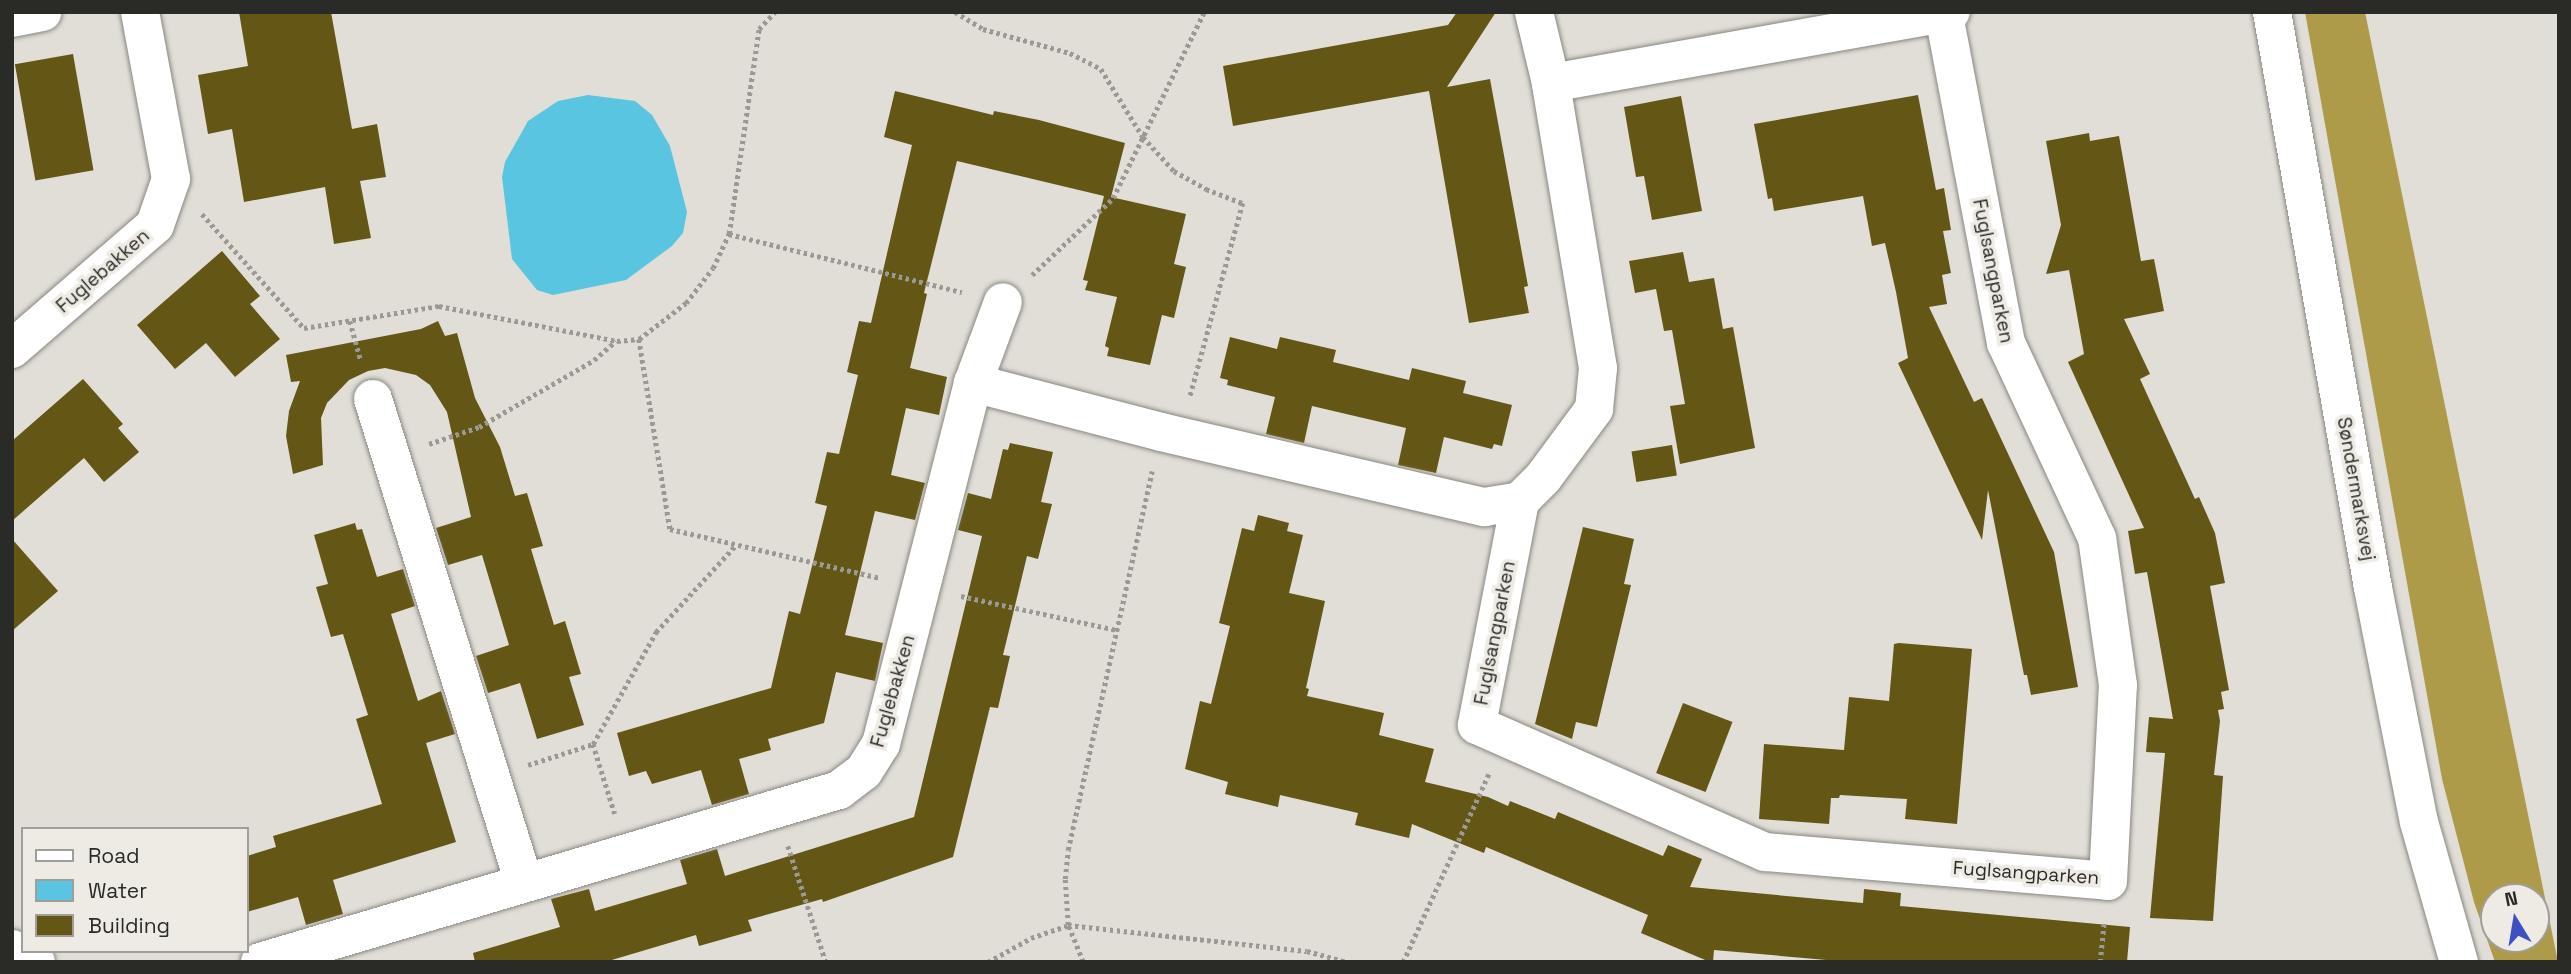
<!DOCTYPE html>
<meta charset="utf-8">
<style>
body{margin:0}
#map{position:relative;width:2571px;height:974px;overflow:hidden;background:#e0ded6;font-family:"Space Grotesk",sans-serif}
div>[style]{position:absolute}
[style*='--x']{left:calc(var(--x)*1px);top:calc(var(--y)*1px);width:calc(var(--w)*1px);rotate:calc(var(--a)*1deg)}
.forest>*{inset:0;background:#ae9b4a}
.water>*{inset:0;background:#5ac5e0}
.building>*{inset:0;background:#645614;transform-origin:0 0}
.path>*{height:4.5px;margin-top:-2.25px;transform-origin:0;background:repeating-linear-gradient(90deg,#9b9993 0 3.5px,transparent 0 7px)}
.roads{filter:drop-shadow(0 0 2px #898780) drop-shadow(0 0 2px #898780)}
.minor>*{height:38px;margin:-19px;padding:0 19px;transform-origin:19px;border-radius:19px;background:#fff}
span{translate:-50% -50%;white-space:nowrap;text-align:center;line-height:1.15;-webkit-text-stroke:7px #edebe3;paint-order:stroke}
.street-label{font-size:19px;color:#2a2a27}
.frame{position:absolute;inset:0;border:14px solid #2a2a27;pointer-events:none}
.legend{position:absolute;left:21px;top:827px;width:228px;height:126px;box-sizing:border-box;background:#edebe3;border:2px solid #9f9e98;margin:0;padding:9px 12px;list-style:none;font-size:21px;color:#2a2a27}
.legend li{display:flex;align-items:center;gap:14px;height:35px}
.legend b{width:35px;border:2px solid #9f9e98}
.north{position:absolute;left:2480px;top:883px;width:70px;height:70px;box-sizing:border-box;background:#edebe3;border:2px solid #9f9e98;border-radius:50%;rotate:349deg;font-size:19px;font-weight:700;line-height:28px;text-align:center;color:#2a2a27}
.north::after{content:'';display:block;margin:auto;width:24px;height:32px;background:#3f50c3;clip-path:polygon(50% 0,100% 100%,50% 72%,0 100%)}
</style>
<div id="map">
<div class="forest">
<div style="clip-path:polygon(evenodd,2305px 12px,2365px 12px,2558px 962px,2495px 962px,2474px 902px,2442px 779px,2305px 12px,2494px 897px,2536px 897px,2536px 939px,2494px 939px,2494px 897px)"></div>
</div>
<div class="water">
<div style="clip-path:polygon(588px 95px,635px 101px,652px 115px,670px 146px,687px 212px,683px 233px,672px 246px,626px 280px,553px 295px,537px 290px,512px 259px,502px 177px,505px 162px,528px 121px,558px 101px)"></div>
</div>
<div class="building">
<div style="clip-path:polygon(239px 12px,331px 12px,352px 129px,377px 124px,386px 177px,360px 181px,371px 238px,334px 244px,325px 187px,244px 202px,232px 129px,208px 134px,198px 75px,248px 66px)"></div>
<div style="clip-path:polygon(1457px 12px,1496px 12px,1447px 87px,1490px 79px,1528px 286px,1524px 287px,1529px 313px,1469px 323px,1429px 91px,1233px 126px,1223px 66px,1448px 25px)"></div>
<div style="left:73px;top:54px;width:118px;height:59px;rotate:80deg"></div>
<div style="clip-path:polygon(895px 91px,993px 115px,994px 111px,1039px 120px,1125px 143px,1111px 197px,1186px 214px,1174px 264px,1186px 267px,1174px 318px,1162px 315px,1150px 365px,1107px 356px,1109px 348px,1105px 346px,1117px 297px,1085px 290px,1088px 281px,1083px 280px,1104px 196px,957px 161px,924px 293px,927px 294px,910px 368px,947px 377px,939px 415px,906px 408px,891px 475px,925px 483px,915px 520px,875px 511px,845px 635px,883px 643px,875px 681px,836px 672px,824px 723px,768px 739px,771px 750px,739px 759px,749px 794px,712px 805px,701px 770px,652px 784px,646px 771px,629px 776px,617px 733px,771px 688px,789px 611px,800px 614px,827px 506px,815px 503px,827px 452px,839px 454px,858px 375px,847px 372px,859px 321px,871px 323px,912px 145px,884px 137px)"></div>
<div style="clip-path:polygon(1918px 95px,1936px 190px,1944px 188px,1951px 230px,1943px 231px,1951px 273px,1942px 275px,1947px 304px,1929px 307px,1974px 402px,1982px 398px,2054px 552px,2078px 687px,2031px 695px,2027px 675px,2024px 675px,1988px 490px,1982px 540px,1898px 363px,1908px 358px,1896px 292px,1885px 243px,1872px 246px,1863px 196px,1774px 211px,1772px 198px,1768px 199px,1754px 124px)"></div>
<div style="clip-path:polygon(1681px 96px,1702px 211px,1652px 220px,1644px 176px,1636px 177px,1624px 107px)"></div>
<div style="clip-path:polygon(2089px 133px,2090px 141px,2119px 136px,2141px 261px,2154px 259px,2164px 311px,2124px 319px,2150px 374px,2140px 379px,2195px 499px,2199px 497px,2215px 533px,2225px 583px,2210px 586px,2229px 690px,2221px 692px,2224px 709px,2218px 710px,2220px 721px,2214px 775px,2223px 776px,2213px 921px,2150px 918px,2165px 753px,2146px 752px,2149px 717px,2173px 719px,2147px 572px,2135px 574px,2128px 531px,2144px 528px,2068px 362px,2084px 354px,2069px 270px,2046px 274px,2061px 225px,2046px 141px)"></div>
<div style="clip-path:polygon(222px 251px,260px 296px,250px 304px,280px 339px,235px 377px,206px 343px,175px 369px,137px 325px)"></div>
<div style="clip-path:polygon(1683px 252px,1689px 282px,1714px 278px,1723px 329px,1733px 327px,1755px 448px,1680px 464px,1670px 406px,1685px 404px,1672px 330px,1664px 331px,1656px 289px,1635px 293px,1629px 261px)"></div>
<div style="clip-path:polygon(438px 321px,445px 336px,457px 333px,475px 398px,500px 447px,515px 496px,527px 493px,543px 546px,531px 549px,554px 625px,565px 621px,581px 674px,569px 677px,584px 725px,537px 739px,520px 683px,488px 693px,476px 656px,509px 645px,482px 555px,448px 565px,436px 528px,471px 517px,447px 412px,430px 385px,416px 375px,385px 368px,368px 371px,349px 380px,327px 403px,321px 418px,323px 465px,293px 474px,286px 436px,289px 411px,300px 381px,291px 382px,286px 355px,421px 329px)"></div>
<div style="clip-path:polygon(1230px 337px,1277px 349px,1280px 337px,1336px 350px,1333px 362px,1409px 380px,1412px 368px,1466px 381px,1463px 393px,1512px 405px,1502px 446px,1494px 444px,1492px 449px,1444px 437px,1436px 473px,1398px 465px,1406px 428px,1312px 406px,1304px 443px,1266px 434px,1275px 397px,1227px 385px,1228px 380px,1220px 378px)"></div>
<div style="clip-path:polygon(83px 379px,123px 424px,118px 428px,139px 452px,104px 482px,84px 458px,12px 521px,12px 441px)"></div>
<div style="clip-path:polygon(1010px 443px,1053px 452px,1041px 502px,1052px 504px,1038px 559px,1027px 556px,1003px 655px,1010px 656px,998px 708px,990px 707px,953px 857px,823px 902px,822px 899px,748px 920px,752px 931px,699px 946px,696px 935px,605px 962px,475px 962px,473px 953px,560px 927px,551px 899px,589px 889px,595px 911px,687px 884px,680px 860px,717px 849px,725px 876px,914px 817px,982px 536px,958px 530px,968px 493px,991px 499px,1003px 449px,1008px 450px)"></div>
<div style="left:1672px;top:445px;width:31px;height:41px;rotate:81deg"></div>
<div style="clip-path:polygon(1258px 515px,1289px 523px,1287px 531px,1303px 535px,1289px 593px,1325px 601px,1306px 688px,1309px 689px,1307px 696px,1384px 713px,1379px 735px,1434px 749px,1425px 782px,1488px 797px,1508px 806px,1510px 801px,1555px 819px,1558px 812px,1663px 856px,1668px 845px,1702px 859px,1690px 887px,1863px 903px,1864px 889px,1901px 893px,1900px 906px,2130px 927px,2127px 962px,1849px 962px,1714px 950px,1713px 962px,1710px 962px,1641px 933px,1648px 915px,1486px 847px,1484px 853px,1412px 824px,1409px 838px,1355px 825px,1358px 813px,1280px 795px,1278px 807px,1225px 794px,1228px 782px,1185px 769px,1200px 701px,1211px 704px,1230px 626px,1219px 623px,1242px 528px,1254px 531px)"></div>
<div style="clip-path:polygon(355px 523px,357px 530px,362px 529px,377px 577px,403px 569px,415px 606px,391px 614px,418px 701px,441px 691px,455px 734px,426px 743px,456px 842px,333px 880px,343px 914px,306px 925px,298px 897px,247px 912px,247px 856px,276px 847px,273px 836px,382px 804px,356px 719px,368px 715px,343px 634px,331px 637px,316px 587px,328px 584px,314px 535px)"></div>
<div style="clip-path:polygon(1583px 527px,1634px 539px,1624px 584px,1631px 585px,1597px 727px,1576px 722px,1572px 739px,1535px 724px)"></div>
<div style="clip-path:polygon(12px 539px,58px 591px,12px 631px)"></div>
<div style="clip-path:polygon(1899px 643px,1972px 649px,1957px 824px,1905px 819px,1907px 799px,1840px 795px,1839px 798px,1831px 798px,1829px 824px,1759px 819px,1764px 744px,1844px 750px,1849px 697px,1889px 701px,1894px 644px)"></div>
<div style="left:1683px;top:703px;width:53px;height:75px;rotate:21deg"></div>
</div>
<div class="path">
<div style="--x:955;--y:12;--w:33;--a:31"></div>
<div style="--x:983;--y:29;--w:90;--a:15.4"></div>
<div style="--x:1070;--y:53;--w:35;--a:27"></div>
<div style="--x:1101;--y:69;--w:80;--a:58.3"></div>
<div style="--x:1143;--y:137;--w:46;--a:47.6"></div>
<div style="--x:1174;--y:171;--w:37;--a:29"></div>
<div style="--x:1206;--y:189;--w:40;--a:21"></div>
<div style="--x:1243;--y:203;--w:201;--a:105.3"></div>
<div style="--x:202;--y:214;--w:153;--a:48.2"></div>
<div style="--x:304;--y:328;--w:137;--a:-9.3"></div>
<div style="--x:439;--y:306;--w:181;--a:11.1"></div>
<div style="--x:617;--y:341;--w:22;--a:-5"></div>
<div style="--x:639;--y:339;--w:59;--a:-37.5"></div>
<div style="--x:686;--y:303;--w:44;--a:-52.4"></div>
<div style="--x:713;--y:268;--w:38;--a:-65"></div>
<div style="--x:729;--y:234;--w:207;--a:-81.7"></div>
<div style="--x:759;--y:29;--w:23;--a:-47"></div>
<div style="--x:729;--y:234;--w:240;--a:14"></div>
<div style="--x:1032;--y:275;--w:112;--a:-43.5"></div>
<div style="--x:1113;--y:198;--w:207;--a:-63.9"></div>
<div style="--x:350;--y:321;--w:41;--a:74.6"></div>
<div style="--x:639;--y:339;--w:193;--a:80.7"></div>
<div style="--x:670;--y:529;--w:216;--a:13.1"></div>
<div style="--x:429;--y:444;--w:53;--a:-18.8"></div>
<div style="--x:479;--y:427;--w:133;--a:-30.2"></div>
<div style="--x:594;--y:360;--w:29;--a:-41"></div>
<div style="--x:961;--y:596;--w:160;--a:12.3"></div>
<div style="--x:593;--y:744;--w:129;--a:-60.6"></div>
<div style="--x:656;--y:632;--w:118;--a:-47.4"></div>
<div style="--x:528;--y:765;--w:68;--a:-17.9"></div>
<div style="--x:593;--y:744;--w:73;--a:72.6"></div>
<div style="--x:788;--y:846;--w:122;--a:71.9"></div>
<div style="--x:988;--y:962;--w:49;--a:-29.2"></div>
<div style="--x:1031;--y:938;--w:39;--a:-19"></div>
<div style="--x:1068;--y:925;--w:240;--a:6.2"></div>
<div style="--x:1307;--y:951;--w:41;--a:15.4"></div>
<div style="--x:1083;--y:962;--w:40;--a:-112"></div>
<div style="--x:1068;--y:925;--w:46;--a:-93.7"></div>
<div style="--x:1065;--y:879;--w:29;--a:-84"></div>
<div style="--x:1068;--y:850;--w:388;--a:-77.5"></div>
<div style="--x:1403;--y:962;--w:208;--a:-65.5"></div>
<div style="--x:2100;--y:962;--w:41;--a:-84.4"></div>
</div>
<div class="roads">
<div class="minor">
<div style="--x:2272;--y:12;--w:585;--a:80.05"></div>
<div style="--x:2373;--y:588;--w:238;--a:78.9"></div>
<div style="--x:2419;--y:822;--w:146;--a:74.1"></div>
<div style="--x:12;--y:18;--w:31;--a:-11"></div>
<div style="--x:1551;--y:83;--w:406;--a:-10.1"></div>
<div style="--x:12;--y:349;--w:189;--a:-40.9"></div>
<div style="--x:155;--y:225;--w:49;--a:-70.8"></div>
<div style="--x:171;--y:179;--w:170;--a:-100.5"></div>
<div style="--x:973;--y:383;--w:194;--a:14.6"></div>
<div style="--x:1161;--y:432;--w:332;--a:13.1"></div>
<div style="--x:1484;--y:507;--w:36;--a:-9"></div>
<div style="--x:1520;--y:501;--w:33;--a:-45"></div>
<div style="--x:1543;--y:478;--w:86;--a:-53.5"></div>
<div style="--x:1594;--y:409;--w:41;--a:-84.4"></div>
<div style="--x:1598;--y:368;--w:289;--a:-99.4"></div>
<div style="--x:1551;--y:83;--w:73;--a:-103.5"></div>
<div style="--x:373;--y:399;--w:507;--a:72.67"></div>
<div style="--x:1520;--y:501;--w:228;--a:100.9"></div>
<div style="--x:1477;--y:725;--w:315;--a:23.8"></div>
<div style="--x:1765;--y:852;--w:344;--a:4.8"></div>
<div style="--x:2108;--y:881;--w:196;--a:-87.1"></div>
<div style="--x:2118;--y:685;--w:148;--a:-98.1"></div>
<div style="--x:2097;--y:538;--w:215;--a:-115"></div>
<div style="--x:2006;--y:343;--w:334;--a:-100.7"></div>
<div style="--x:12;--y:949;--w:27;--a:28"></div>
<div style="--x:260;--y:962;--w:604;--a:-16.54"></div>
<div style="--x:839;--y:790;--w:31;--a:-37"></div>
<div style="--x:864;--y:771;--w:32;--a:-58"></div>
<div style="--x:881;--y:744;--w:373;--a:-75.7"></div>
<div style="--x:973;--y:383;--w:86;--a:-69.7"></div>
</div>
</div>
<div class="street-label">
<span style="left:103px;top:271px;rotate:-41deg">Fuglebakken</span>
<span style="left:1993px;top:271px;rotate:79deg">Fuglsangparken</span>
<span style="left:2356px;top:489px;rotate:80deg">Søndermarksvej</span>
<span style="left:1495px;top:633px;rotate:-79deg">Fuglsangparken</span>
<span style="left:893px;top:691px;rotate:-74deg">Fuglebakken</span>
<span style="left:2026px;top:873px;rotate:4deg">Fuglsangparken</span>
</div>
<div class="frame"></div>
<ul class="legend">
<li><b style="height:9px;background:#fff"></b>Road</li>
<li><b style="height:19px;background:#5ac5e0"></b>Water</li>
<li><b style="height:19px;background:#645614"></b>Building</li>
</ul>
<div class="north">N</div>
</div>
